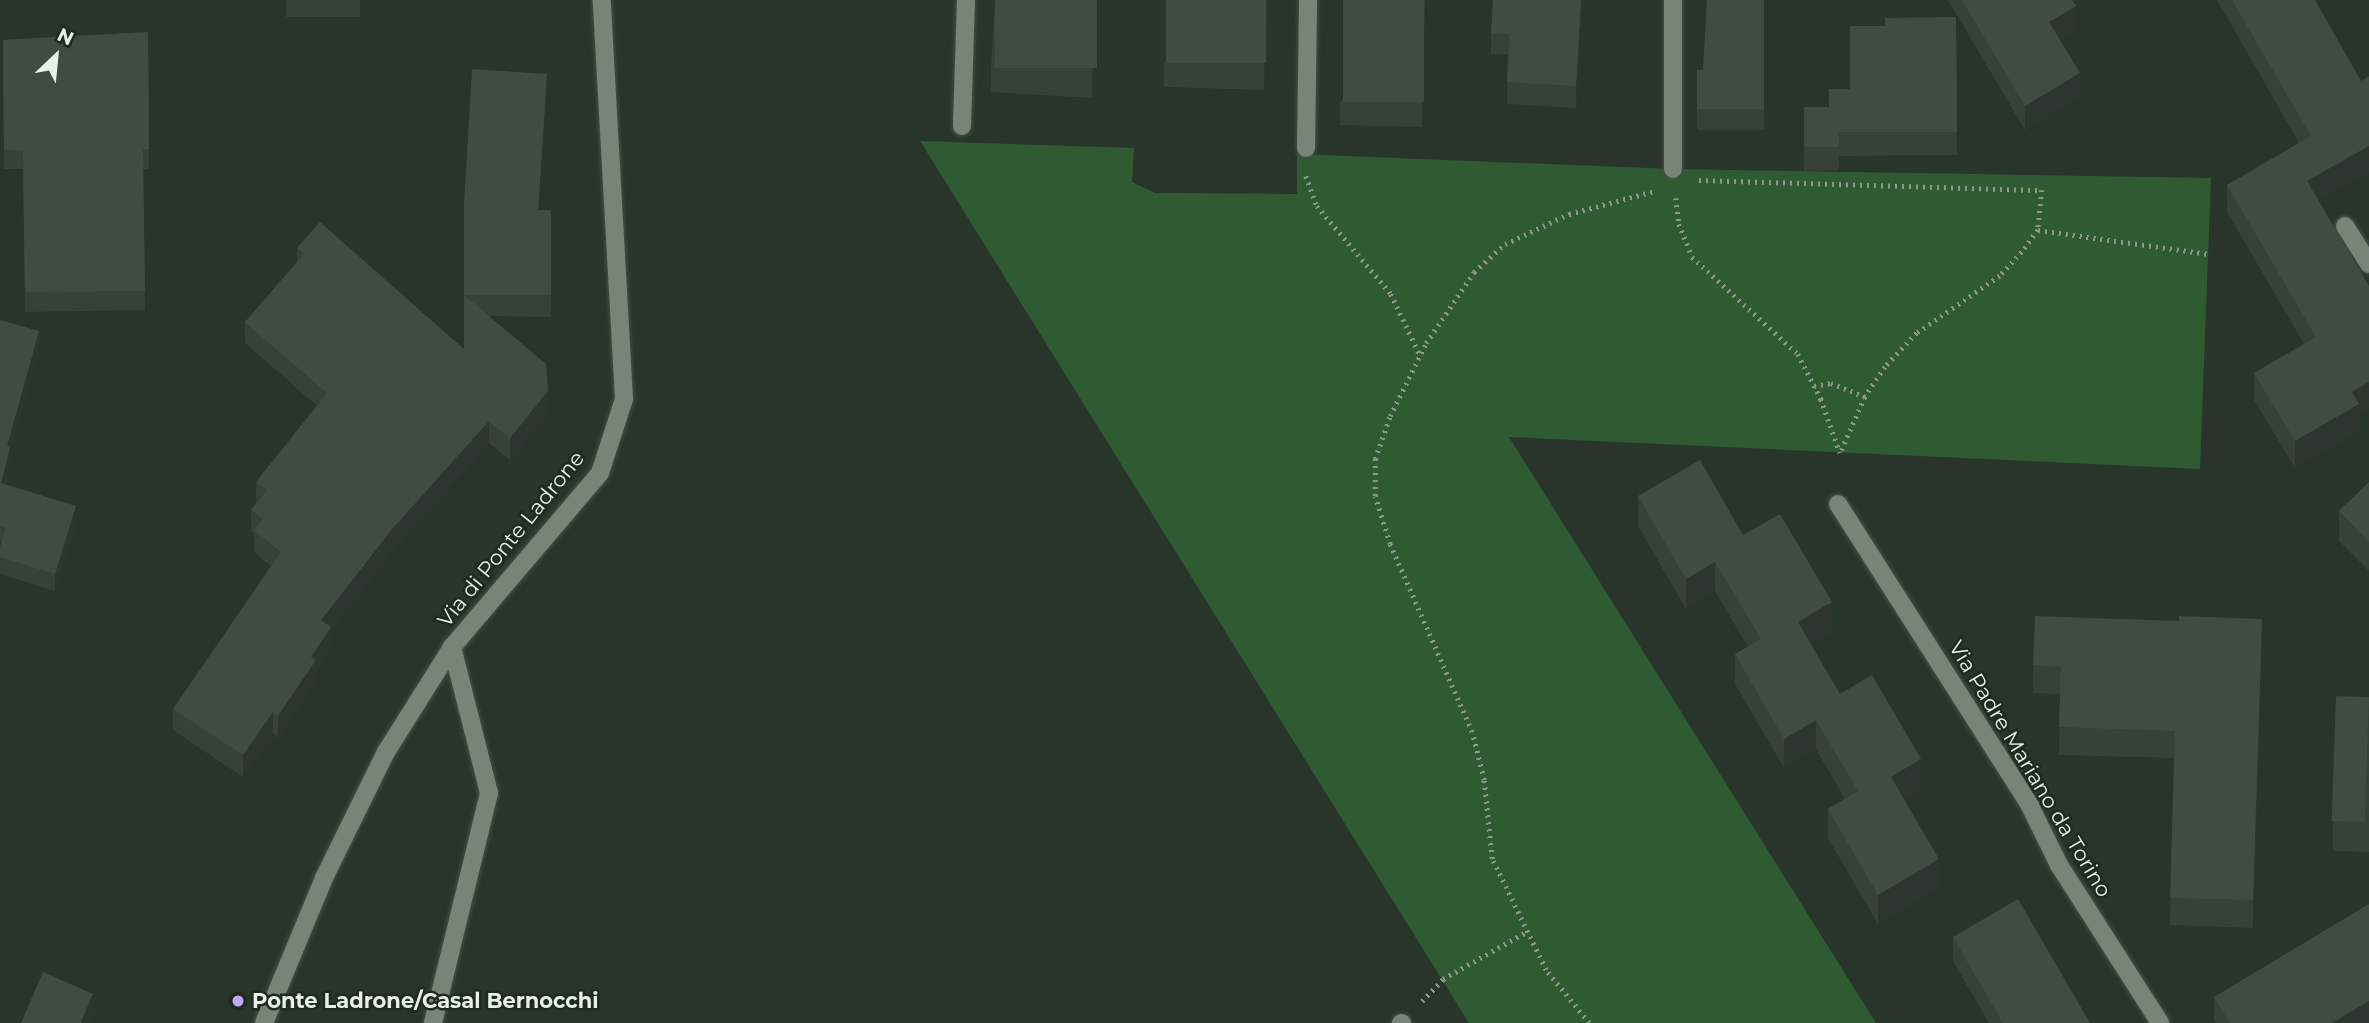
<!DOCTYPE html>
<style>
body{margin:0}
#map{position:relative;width:2369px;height:1023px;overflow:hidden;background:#29342a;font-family:Montserrat,sans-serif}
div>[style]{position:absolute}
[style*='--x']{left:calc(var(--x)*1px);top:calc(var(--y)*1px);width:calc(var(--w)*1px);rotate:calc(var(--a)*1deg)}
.green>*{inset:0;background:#2e5b32}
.path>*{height:4.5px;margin-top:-2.25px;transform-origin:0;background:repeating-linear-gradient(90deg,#8e978e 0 2px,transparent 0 7px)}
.roads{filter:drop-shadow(0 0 2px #454f45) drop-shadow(0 0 2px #454f45)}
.lane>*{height:18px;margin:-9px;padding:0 9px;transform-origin:9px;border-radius:9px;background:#788478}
.street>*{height:18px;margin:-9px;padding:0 9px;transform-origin:9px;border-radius:9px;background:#788478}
.wall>*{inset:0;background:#374138;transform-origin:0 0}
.shaded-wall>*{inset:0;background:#2d352e}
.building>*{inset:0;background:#404c41;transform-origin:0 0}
.dots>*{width:19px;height:19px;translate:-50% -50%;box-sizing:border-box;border:4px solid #202a20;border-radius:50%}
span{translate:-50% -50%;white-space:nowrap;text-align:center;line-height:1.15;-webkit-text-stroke:5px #202a20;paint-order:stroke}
.street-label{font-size:21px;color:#e8efe8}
.poi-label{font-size:21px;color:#e8efe8;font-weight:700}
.left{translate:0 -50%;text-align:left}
.north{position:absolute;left:21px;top:21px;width:70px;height:70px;-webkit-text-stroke:5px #202a20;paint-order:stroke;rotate:26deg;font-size:19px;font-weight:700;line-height:28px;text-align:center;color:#e8efe8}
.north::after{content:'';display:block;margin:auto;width:24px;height:32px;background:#e8efe8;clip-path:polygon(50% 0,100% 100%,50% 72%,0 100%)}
</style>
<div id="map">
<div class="green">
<div style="clip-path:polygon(920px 141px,1134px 148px,1132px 182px,1155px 193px,1297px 194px,1297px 154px,1673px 169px,2211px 178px,2200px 469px,1509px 437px,1876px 1023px,1469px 1023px)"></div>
</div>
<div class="path">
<div style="--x:1306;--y:176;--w:32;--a:70"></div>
<div style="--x:1317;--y:206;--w:115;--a:49.9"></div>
<div style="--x:1391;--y:294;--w:68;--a:64.6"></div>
<div style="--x:1699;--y:180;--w:343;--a:1.7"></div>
<div style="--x:2042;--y:190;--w:40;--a:95.7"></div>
<div style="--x:2038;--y:230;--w:27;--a:126"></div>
<div style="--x:2022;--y:252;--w:33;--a:133"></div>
<div style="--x:2000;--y:276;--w:101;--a:145.5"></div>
<div style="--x:1917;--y:333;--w:47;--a:133.3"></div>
<div style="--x:1885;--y:367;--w:36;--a:124"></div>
<div style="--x:1865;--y:397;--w:62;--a:113.7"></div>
<div style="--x:1676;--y:198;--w:26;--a:83"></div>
<div style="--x:1679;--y:224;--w:35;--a:68"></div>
<div style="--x:1692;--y:257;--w:144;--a:42.5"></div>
<div style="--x:1798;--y:354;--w:51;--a:62.9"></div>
<div style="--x:1821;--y:399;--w:57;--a:70.6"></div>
<div style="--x:2038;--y:230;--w:172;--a:8"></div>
<div style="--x:1814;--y:386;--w:17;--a:-10"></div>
<div style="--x:1831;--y:383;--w:37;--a:22"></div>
<div style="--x:1422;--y:1001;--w:30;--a:-46"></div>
<div style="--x:1443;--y:979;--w:95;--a:-29.5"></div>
<div style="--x:1589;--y:1023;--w:68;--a:-129.1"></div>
<div style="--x:1546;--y:970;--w:123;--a:-115.9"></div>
<div style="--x:1492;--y:859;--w:79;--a:-95.8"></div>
<div style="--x:1484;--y:780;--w:49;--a:-104"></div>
<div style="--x:1472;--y:732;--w:205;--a:-113.6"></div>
<div style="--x:1390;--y:544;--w:50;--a:-107.4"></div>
<div style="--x:1375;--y:496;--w:37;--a:-90"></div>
<div style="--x:1375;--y:459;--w:46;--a:-70.8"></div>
<div style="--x:1390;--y:416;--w:81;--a:-63.7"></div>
<div style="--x:1426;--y:343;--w:86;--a:-55.9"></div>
<div style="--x:1474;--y:272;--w:42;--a:-42.1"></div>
<div style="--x:1505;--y:244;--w:71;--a:-25.1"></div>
<div style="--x:1569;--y:214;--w:88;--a:-15.1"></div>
</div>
<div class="roads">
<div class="lane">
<div style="--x:962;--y:126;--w:126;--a:-88.2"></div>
</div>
<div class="street">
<div style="--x:1306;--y:148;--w:148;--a:-89.2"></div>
<div style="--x:1673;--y:169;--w:169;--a:-90"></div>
<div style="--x:2345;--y:226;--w:45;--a:57.7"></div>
<div style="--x:1838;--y:504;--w:356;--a:57.5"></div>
<div style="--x:2029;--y:804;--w:68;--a:63.8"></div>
<div style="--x:2059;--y:865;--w:188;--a:57.4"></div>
<div style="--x:264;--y:1023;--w:157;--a:-67.5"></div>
<div style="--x:324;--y:878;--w:140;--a:-63.8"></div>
<div style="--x:386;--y:752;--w:124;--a:-57.8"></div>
<div style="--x:452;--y:647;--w:228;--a:-49.6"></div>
<div style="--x:600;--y:473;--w:78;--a:-72"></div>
<div style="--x:624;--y:399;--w:400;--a:-93.2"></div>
<div style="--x:433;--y:1023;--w:237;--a:-76.3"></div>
<div style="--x:489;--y:793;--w:151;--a:-104.2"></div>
<div style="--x:1401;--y:1023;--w:1;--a:0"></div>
</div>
</div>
<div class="wall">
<div style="left:286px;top:0;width:74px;height:17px"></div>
<div style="clip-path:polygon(995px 0,1098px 0,1092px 98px,991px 92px,991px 68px)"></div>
<div style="clip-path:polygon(1267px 0,1264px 90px,1164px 87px,1164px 63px)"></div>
<div style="clip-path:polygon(1425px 0,1422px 127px,1340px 125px,1340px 102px)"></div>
<div style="clip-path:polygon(1583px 0,1576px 108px,1507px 104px,1508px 55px,1491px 54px,1491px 33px)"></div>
<div style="clip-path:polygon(1764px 0,1764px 130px,1697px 130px,1697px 70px,1703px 70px)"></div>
<div style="clip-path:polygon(1948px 0,2072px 0,2076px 30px,2060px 39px,2080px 97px,2025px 130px)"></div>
<div style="clip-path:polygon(2217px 0,2315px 0,2319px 202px,2359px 415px,2359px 431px,2295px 468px,2254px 400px,2254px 373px,2304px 344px,2227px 212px,2227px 185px,2299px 143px)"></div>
<div style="clip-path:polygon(1956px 17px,1957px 155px,1839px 156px,1839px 170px,1804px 171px,1804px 107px,1829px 107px,1850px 89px,1885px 26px)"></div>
<div style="clip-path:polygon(148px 32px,149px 169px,143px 169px,145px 310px,25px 312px,23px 169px,4px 169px,3px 40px)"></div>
<div style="clip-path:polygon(547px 96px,539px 210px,551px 210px,551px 317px,490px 316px,548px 413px,510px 460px,489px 443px,393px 550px,331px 629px,331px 648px,316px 671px,316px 681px,278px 738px,273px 734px,243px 777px,173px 730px,173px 709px,271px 566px,254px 552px,254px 533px,251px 531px,251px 510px,256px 504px,256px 482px,317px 406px,245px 343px,245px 322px,297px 262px,297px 248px,464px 349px,464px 205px)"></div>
<div style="clip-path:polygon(0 320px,39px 348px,10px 449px,10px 464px,5px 484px,76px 523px,55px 591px,0 574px,0 547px,1px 543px,0 542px)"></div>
<div style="clip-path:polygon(2369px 482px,2369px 571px,2339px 541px,2339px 511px)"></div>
<div style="clip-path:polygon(1638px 496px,1743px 535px,1832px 632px,1810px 644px,1840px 694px,1921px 789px,1904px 799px,1939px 888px,1878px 924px,1828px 838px,1828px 809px,1845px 799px,1816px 749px,1784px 768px,1735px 684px,1735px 654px,1748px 647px,1715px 591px,1686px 609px,1638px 526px)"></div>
<div style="clip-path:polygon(2262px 646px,2253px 928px,2170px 925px,2174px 758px,2059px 755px,2060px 694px,2033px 693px,2033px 665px)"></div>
<div style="clip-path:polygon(2369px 697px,2369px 852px,2333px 851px,2333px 821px)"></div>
<div style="clip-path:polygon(1953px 937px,2090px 1023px,1989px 1023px,1953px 961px)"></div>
<div style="clip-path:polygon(2214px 997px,2369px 1023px,2216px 1023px,2214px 1020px)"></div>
</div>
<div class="shaded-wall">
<div style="clip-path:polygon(1097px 0,1098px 0,1092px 98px,1092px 75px)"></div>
<div style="clip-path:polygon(1266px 0,1267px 0,1264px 90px,1264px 66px)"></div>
<div style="clip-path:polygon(1581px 0,1583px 0,1576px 108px,1576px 86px)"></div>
<div style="clip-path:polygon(2076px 6px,2076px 30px,2049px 46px,2049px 22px)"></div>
<div style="clip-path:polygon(2080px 73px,2080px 97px,2025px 130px,2025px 106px)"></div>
<div style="clip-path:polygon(547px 74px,547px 96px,538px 231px,538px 210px)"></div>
<div style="clip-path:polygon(2369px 146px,2369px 173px,2307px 208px,2307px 181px)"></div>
<div style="clip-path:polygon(39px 331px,39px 348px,10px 449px,10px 464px,1px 500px,1px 483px,7px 446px)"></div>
<div style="clip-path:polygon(2369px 382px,2369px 409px,2359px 415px,2359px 431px,2295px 468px,2295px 441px,2352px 392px)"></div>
<div style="clip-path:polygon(548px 391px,548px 413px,510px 460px,510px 438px)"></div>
<div style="clip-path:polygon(489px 421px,489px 443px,393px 550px,331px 629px,331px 648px,316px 671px,316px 681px,278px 738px,278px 716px,311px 657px,321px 620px,393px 528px)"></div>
<div style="clip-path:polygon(76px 506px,76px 523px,55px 591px,55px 574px)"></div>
<div style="clip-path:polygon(1715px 562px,1715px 591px,1686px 609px,1686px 579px)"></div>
<div style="clip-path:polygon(1832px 602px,1832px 632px,1798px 652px,1798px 622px)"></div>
<div style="clip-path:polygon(2262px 619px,2262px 646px,2253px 928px,2253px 900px)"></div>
<div style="clip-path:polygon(273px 712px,273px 734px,243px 777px,243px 755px)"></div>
<div style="clip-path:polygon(1816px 720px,1816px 749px,1784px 768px,1784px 739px)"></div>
<div style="clip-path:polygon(1921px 759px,1921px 789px,1891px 806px,1891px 777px)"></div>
<div style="clip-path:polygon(1939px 859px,1939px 888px,1878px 924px,1878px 895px)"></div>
<div style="clip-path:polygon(93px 994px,93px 1017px,91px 1023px,81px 1023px)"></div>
<div style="clip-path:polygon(2369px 1001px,2369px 1023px,2332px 1023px)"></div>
</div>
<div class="building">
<div style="left:995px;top:0;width:102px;height:68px"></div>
<div style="left:1166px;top:0;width:100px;height:63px"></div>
<div style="left:1343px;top:0;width:81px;height:102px"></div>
<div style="clip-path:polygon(1493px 0,1581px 0,1576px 86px,1507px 82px,1510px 34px,1491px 33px)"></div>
<div style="clip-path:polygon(1707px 0,1764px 0,1764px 109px,1697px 109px,1697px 70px,1703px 70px)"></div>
<div style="clip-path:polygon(1962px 0,2072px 0,2076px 6px,2049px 22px,2080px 73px,2025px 106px)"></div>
<div style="clip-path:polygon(2232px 0,2315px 0,2361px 81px,2369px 76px,2369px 146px,2307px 181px,2369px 286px,2369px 382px,2352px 392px,2359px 404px,2295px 441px,2254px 373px,2316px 337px,2227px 185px,2311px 136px)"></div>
<div style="clip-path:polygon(1956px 17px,1957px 132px,1839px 132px,1839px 147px,1804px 147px,1804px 107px,1829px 107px,1829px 89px,1850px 89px,1850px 26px,1885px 26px,1885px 18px)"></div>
<div style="clip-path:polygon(148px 32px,149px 149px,143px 149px,145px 291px,25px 292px,23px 150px,4px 150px,3px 40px)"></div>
<div style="clip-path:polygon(472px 69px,547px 74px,538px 210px,551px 210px,551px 295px,464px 295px,546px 364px,548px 391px,510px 438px,489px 421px,393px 528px,321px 620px,331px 627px,311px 657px,316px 660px,278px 716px,273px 712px,243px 755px,173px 709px,281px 552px,254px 530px,263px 519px,251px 510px,267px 490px,256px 482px,327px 393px,245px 322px,304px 254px,297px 248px,320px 222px,464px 349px,464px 205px)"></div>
<div style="clip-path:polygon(0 320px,39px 331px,7px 446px,10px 447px,1px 483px,76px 506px,55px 574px,0 557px,0 547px,6px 527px,0 526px)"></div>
<div style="clip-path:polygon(1700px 460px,1743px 535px,1780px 514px,1832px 602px,1798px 622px,1840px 694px,1872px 675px,1921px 759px,1891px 777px,1939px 859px,1878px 895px,1828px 809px,1858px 791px,1816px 720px,1784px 739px,1735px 654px,1761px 639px,1715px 562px,1686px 579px,1638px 496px)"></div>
<div style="clip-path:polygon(2369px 482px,2369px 542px,2339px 511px)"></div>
<div style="clip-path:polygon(2035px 616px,2179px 621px,2179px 616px,2262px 619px,2253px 900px,2170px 898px,2175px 731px,2059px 727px,2061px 667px,2033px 665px)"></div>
<div style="left:2336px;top:696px;width:33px;height:125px;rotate:2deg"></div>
<div style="clip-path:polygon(2018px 899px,2090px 1023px,2003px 1023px,1953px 937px)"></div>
<div style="clip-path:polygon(2369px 904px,2369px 1001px,2332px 1023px,2230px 1023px,2214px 997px)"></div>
<div style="clip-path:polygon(43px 972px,93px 994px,81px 1022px,83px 1023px,21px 1023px)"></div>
</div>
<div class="dots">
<div style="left:238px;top:1001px;background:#bda9f5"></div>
</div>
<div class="street-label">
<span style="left:511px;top:539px;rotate:-51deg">Via di Ponte Ladrone</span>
<span style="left:2030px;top:769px;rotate:59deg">Via Padre Mariano da Torino</span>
</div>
<div class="poi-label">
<span class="left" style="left:252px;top:1001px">Ponte Ladrone/Casal Bernocchi</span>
</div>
<div class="north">N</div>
</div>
